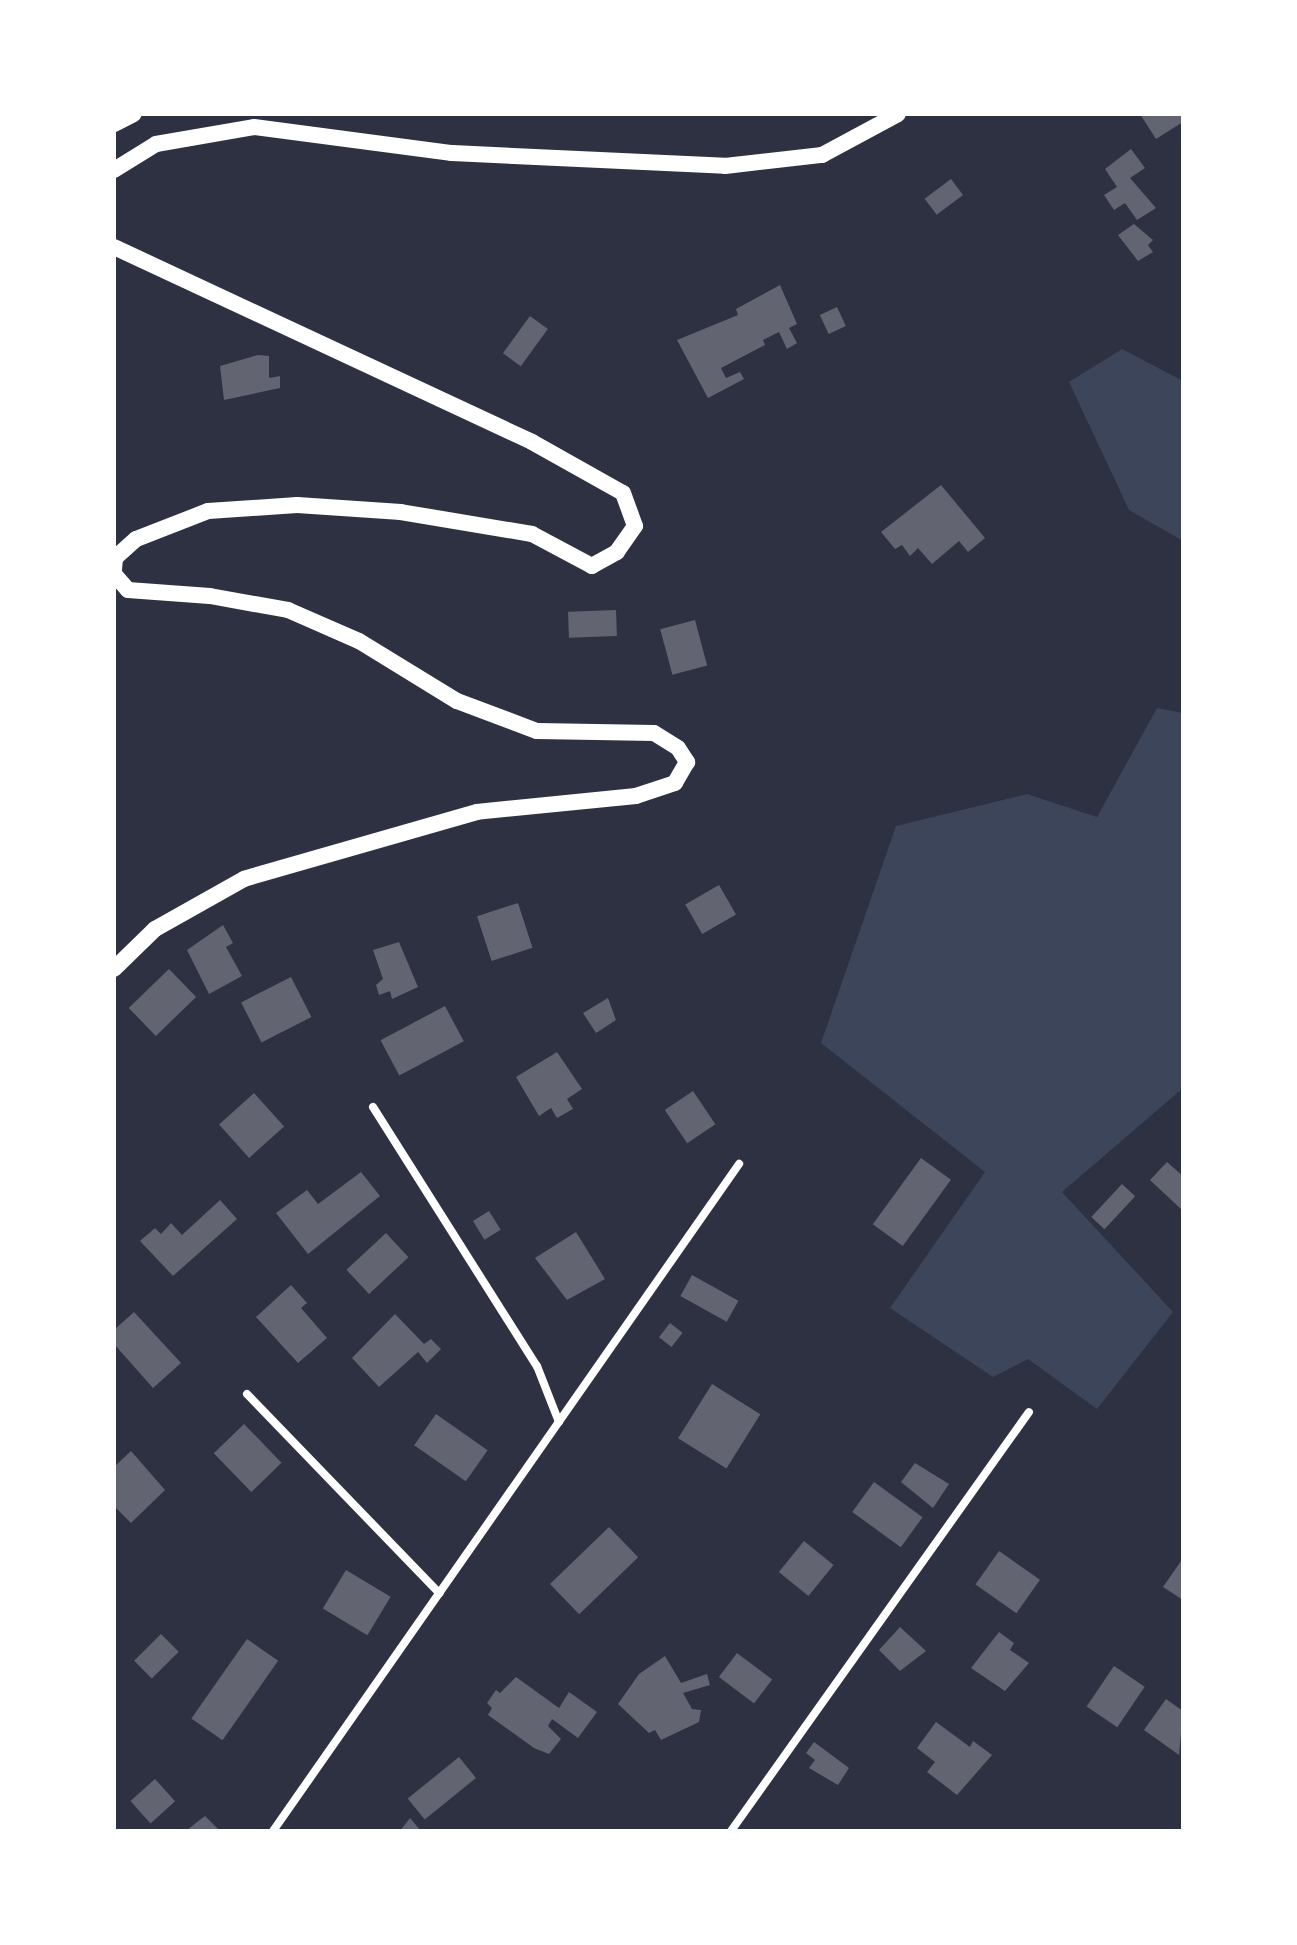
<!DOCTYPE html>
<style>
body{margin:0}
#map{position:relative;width:1297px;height:1945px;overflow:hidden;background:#2d3142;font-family:"Titillium Web",sans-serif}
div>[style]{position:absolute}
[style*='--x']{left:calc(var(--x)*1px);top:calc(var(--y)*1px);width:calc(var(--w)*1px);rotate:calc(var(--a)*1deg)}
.green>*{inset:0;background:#3c4559}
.building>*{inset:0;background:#626471;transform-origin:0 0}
.minor>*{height:8px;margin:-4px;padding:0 4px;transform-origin:4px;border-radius:4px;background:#fff}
.secondary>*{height:16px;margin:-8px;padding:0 8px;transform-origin:8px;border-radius:8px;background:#fff}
span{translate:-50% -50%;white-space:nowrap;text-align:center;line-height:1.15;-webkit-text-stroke:8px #fff;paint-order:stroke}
.frame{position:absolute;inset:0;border:116px solid #fff;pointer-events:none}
</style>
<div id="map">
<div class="green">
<div style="clip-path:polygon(1122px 349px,1183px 381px,1183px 541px,1129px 510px,1069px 382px)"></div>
<div style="clip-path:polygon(1157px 708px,1183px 713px,1183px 1088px,1062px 1192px,1173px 1312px,1097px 1409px,1028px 1359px,993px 1377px,890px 1308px,985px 1172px,821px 1043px,896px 826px,1027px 794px,1097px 817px)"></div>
</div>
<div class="building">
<div style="clip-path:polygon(1140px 114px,1183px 114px,1183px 122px,1156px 139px)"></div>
<div style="clip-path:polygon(1131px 149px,1145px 168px,1130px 178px,1156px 208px,1137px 220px,1125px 203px,1114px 210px,1104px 195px,1117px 187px,1105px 169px)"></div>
<div style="left:951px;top:179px;width:20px;height:33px;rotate:53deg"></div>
<div style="clip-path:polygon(1134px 224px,1153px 240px,1148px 245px,1153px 252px,1138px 261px,1118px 235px)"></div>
<div style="clip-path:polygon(780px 285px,797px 324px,789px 328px,797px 343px,787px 349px,779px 332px,763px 340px,765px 345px,721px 368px,726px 378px,740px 372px,744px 379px,708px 398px,677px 340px,738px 315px,736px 309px)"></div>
<div style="left:837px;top:307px;width:21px;height:19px;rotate:65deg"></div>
<div style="left:530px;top:316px;width:22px;height:46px;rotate:36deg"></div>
<div style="clip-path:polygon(258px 355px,269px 356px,269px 378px,280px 376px,280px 388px,224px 400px,220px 366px)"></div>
<div style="clip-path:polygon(941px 485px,985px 538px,968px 552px,959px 541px,932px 564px,918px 548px,910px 556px,902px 545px,895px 549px,881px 532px)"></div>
<div style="left:616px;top:610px;width:26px;height:48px;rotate:88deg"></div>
<div style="left:695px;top:620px;width:47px;height:36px;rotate:75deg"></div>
<div style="left:719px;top:885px;width:34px;height:39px;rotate:60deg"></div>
<div style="left:518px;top:903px;width:47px;height:43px;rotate:72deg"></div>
<div style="clip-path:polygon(223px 925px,233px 943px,226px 947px,242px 976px,209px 994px,187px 950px)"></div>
<div style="clip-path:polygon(399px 942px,418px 987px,392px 999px,390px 991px,379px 995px,376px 985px,383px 979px,373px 950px)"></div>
<div style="left:169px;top:969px;width:39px;height:56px;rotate:46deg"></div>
<div style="left:291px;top:977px;width:45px;height:56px;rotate:63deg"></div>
<div style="clip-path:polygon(608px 998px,616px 1020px,596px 1033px,583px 1013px)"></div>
<div style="left:445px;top:1006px;width:40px;height:73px;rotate:62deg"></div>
<div style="clip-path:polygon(557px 1052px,582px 1089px,567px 1099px,573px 1109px,557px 1118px,551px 1108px,539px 1116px,516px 1077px)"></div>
<div style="left:693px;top:1091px;width:40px;height:34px;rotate:56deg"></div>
<div style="left:254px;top:1093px;width:45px;height:47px;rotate:48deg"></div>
<div style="left:921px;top:1158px;width:37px;height:82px;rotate:36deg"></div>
<div style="clip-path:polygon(1167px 1162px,1183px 1176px,1183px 1211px,1150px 1180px)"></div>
<div style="clip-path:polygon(361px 1172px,380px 1196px,308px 1254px,276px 1213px,307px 1190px,318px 1204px)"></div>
<div style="left:1122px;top:1184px;width:18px;height:45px;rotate:43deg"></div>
<div style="clip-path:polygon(220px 1200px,237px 1219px,173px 1276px,140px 1241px,155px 1228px,161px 1234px,171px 1223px,182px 1235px)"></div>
<div style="left:489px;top:1211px;width:22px;height:19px;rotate:58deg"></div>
<div style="clip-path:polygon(576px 1232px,605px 1279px,567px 1300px,535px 1258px)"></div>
<div style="left:386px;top:1233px;width:33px;height:54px;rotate:47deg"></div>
<div style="left:692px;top:1275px;width:53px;height:24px;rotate:29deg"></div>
<div style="clip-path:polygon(291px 1285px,307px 1303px,301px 1308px,327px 1338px,298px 1363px,256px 1317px)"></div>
<div style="clip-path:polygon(134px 1312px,181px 1363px,153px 1388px,114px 1344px,114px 1330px)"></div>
<div style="clip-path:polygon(395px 1314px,424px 1344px,431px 1339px,441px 1349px,427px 1363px,418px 1352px,379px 1387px,352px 1358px)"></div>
<div style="left:670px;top:1323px;width:16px;height:18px;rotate:38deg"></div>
<div style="left:712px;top:1384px;width:57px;height:64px;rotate:32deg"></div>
<div style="left:436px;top:1414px;width:63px;height:38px;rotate:35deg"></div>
<div style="left:244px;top:1424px;width:54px;height:42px;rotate:46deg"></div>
<div style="clip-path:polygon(131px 1451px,165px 1490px,131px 1523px,114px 1506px,114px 1467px)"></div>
<div style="clip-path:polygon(915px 1463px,949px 1484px,933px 1508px,901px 1482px)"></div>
<div style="left:874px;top:1482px;width:60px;height:37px;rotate:36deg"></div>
<div style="left:609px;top:1527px;width:42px;height:82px;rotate:46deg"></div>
<div style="left:804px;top:1541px;width:38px;height:40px;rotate:39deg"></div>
<div style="left:999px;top:1551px;width:50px;height:41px;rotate:35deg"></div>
<div style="clip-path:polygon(1181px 1561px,1183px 1562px,1183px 1600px,1163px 1587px)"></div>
<div style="left:346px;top:1570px;width:52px;height:45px;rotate:31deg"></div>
<div style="clip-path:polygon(900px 1627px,926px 1651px,900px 1671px,879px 1650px)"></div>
<div style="clip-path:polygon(999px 1632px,1014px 1643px,1010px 1650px,1029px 1663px,1005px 1691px,971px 1668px)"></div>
<div style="left:161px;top:1634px;width:25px;height:38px;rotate:45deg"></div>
<div style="left:247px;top:1639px;width:38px;height:97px;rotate:35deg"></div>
<div style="left:737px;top:1653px;width:44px;height:30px;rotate:37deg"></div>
<div style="clip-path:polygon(665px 1656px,681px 1683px,707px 1674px,710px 1685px,683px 1693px,692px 1709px,701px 1710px,699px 1722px,661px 1740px,655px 1730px,649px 1733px,618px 1704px,639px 1674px)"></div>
<div style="left:1114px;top:1666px;width:37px;height:49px;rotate:34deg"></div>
<div style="clip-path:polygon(516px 1677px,559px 1708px,569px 1692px,597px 1712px,578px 1738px,552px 1719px,548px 1726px,561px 1739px,549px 1754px,534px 1748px,488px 1715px,492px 1708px,487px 1703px,496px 1690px,500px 1693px)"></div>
<div style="clip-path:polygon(1166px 1699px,1183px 1711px,1179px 1755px,1144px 1730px)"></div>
<div style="clip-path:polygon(936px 1722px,970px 1747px,973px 1741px,992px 1755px,957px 1795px,927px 1772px,935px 1762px,917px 1748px)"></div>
<div style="clip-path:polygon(814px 1742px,849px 1768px,838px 1785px,809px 1768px,815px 1760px,806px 1753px)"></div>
<div style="left:459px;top:1757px;width:27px;height:66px;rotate:51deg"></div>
<div style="left:155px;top:1779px;width:30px;height:33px;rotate:48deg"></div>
<div style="clip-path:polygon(205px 1816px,220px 1831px,186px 1831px,197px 1822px)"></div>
<div style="clip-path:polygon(410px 1818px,421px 1831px,400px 1831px)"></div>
</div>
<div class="minor">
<div style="--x:373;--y:1107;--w:307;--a:57.7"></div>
<div style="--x:537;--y:1366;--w:60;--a:68.6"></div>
<div style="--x:247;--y:1394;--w:277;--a:46"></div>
<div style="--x:273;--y:1831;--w:814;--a:-55.06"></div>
<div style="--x:731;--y:1831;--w:514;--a:-54.58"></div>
</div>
<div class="secondary">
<div style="--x:114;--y:124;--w:22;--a:-27"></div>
<div style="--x:114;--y:170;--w:49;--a:-31.8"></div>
<div style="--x:156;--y:144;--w:99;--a:-9.8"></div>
<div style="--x:254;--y:127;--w:200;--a:7.5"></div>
<div style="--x:452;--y:153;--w:273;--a:2.7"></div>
<div style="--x:725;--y:166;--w:98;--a:-6.5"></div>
<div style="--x:822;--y:155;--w:86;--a:-28.3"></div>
<div style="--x:114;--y:247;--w:461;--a:25"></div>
<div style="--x:532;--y:442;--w:104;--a:29.3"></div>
<div style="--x:623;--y:493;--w:35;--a:70"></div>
<div style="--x:635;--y:526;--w:32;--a:125"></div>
<div style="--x:617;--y:552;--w:29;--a:151"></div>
<div style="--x:592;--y:566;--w:68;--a:-151.9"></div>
<div style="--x:532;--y:534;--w:133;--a:-170.5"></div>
<div style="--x:401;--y:512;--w:104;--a:-176.1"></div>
<div style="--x:297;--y:505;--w:89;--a:176.1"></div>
<div style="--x:208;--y:511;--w:77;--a:158.7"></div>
<div style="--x:136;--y:539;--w:28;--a:138"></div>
<div style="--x:115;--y:558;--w:12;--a:95"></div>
<div style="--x:114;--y:574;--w:21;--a:49"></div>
<div style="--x:128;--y:590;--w:82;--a:4.2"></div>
<div style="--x:210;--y:596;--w:79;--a:10.2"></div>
<div style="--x:288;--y:610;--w:77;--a:23.6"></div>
<div style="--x:359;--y:641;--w:115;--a:31.5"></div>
<div style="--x:457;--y:701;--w:85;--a:20.6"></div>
<div style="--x:537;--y:731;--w:117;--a:1"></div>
<div style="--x:654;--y:733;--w:28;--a:32"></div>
<div style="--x:678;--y:748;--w:17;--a:57"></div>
<div style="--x:687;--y:762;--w:24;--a:120"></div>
<div style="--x:675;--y:783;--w:41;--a:161.6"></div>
<div style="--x:636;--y:796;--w:160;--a:174.3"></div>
<div style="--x:477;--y:812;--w:242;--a:164"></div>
<div style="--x:244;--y:879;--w:102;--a:150.7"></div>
<div style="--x:155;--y:929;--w:57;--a:135.7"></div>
</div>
<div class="frame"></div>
</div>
